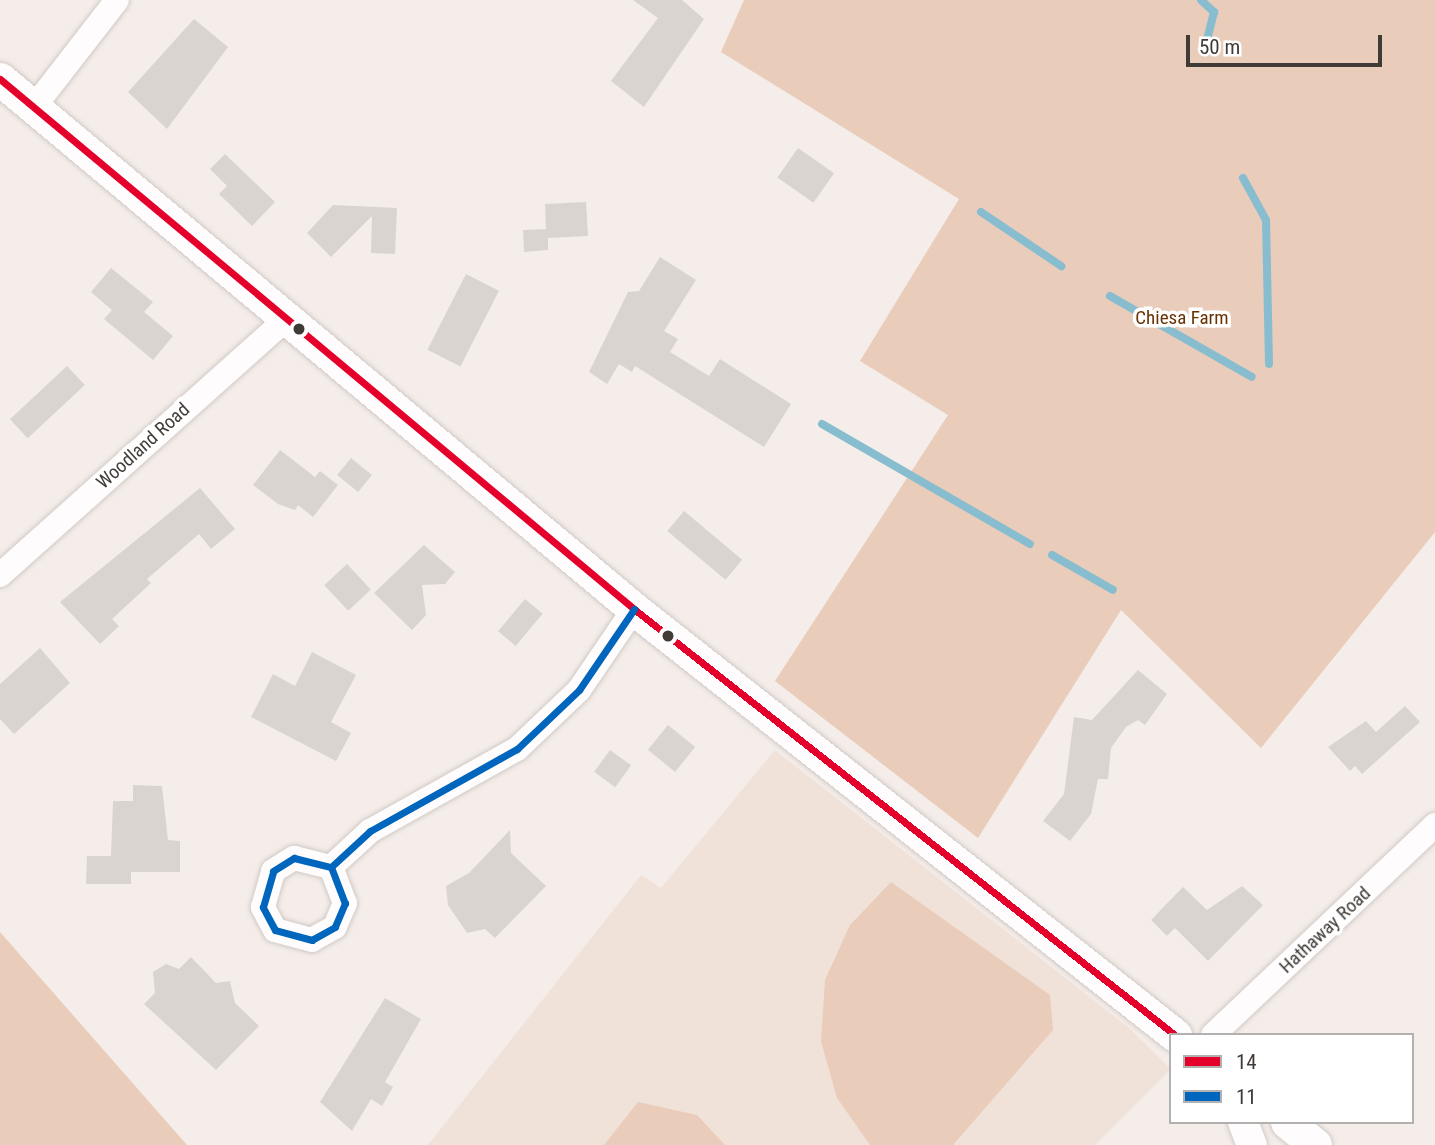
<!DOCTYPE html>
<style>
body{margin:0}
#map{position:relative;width:1435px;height:1145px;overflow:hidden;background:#f5ede9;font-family:"Roboto Condensed",sans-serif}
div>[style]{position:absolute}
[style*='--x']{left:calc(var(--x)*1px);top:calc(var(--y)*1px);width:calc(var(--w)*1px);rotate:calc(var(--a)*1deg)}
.built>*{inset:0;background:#f1e2d9}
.green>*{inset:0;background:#e9ccba}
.stream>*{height:8px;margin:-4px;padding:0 4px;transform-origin:4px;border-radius:4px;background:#88bdd0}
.building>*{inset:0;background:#dad4d0;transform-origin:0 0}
.roads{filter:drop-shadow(0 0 2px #d0cac6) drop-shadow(0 0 2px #d0cac6)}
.minor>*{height:24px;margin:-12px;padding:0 12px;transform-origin:12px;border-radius:12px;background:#fefcfc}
.tertiary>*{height:30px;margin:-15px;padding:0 15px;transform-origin:15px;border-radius:15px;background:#fefcfc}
.secondary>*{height:33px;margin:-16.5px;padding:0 16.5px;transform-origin:16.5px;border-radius:16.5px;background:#fefcfc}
.bus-1>*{height:7px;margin:-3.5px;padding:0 3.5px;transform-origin:3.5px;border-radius:3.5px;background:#e4002b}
.bus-2>*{height:7px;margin:-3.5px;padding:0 3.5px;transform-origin:3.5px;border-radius:3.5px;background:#0065bd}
.dots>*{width:19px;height:19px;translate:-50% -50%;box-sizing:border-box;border:4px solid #fff;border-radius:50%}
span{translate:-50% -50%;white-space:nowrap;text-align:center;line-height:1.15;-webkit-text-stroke:7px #fff;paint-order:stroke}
.park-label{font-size:19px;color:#693203}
.street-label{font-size:19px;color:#403b37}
.legend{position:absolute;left:1169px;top:1033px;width:245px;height:91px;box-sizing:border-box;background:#fff;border:2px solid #b3b1af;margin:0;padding:9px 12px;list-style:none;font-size:21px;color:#403b37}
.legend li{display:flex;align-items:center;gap:14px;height:35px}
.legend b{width:35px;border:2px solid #b3b1af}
.scale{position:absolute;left:1186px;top:35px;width:196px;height:32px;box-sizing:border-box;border:4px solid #403b37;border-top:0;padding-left:9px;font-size:21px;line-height:24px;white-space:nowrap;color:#403b37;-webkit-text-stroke:5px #fff;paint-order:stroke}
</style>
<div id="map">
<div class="built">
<div style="clip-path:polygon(775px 750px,1129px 1028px,1171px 1069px,1095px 1145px,428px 1145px,641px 875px,661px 888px)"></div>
</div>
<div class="green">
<div style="clip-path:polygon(744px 0,1435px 0,1435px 532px,1261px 748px,1121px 610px,978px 838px,775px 681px,948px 415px,860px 361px,959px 199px,721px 52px)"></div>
<div style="clip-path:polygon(891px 882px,1050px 995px,1053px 1030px,953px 1145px,870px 1145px,837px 1098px,821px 1041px,825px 980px,850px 925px)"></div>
<div style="clip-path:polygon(0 932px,187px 1145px,0 1145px)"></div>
<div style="clip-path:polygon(638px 1102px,697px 1115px,725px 1145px,604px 1145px)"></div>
</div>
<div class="stream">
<div style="--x:1201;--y:0;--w:18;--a:43"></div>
<div style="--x:1214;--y:12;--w:32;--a:104"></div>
<div style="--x:1243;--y:178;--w:48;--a:61.3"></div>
<div style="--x:1266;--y:220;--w:144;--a:88.8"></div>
<div style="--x:981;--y:212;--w:97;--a:34"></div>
<div style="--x:1110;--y:296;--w:163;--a:29.7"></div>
<div style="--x:822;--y:424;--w:240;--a:30"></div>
<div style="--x:1052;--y:555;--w:70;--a:29.8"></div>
</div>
<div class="building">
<div style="clip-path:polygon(633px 0,682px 0,704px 19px,644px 107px,611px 81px,658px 18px)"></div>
<div style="clip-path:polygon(194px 19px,228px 47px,167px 129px,128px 92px)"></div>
<div style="left:798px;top:148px;width:44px;height:36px;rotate:35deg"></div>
<div style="clip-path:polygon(225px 154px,275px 202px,252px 226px,219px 194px,227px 186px,210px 169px)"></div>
<div style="clip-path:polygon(586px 202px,588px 236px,548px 238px,548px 250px,524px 252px,523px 230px,546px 229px,545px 204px)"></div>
<div style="clip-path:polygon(333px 205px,397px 208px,395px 254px,371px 253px,372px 216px,331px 257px,307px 233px)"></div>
<div style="clip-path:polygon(660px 257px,696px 280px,664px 331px,678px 339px,670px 352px,709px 376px,720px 359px,791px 404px,764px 447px,635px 366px,632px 372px,619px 364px,607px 384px,589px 372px,628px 292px,639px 291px)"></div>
<div style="clip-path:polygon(111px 268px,153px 302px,144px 312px,173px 336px,153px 360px,104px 319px,112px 310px,91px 292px)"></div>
<div style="left:466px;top:274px;width:37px;height:85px;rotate:27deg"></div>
<div style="left:67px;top:366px;width:26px;height:78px;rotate:47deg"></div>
<div style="clip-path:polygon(280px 450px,315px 477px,320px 471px,338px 485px,313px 517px,298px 505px,295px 510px,278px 504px,253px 485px)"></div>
<div style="left:351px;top:458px;width:27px;height:22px;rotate:39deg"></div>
<div style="clip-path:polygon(200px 488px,235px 529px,211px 549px,199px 534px,147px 579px,151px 583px,112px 619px,119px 626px,100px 644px,60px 602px)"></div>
<div style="left:684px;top:511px;width:76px;height:26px;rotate:40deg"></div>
<div style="clip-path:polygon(424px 545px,455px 572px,445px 584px,422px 585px,426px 615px,412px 630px,374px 593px)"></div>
<div style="left:347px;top:564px;width:35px;height:31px;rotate:47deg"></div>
<div style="left:525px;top:599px;width:23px;height:42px;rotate:40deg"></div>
<div style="clip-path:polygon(40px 648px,70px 683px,14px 734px,0 719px,0 684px)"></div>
<div style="clip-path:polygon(312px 652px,356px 675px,331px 722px,351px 733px,336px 761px,251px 717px,273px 674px,295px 686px)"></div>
<div style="clip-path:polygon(1138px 670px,1167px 694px,1145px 725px,1138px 720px,1126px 727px,1111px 748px,1108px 779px,1098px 779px,1091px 814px,1070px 841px,1043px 821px,1064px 794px,1074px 717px,1092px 720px)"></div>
<div style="clip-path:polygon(1405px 706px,1420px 722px,1362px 774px,1355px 766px,1350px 771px,1328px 747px,1366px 721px,1376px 732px)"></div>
<div style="left:668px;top:725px;width:35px;height:32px;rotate:39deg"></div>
<div style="left:610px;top:750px;width:26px;height:27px;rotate:36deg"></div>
<div style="clip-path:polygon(133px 785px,162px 786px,168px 840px,180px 841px,180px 872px,131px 872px,131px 884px,86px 884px,87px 856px,111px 856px,113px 801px,133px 801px)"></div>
<div style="clip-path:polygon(510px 830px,511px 853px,546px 886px,495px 938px,485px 929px,467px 933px,448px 905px,446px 886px,469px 873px)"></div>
<div style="clip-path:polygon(1242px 886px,1263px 905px,1208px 961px,1175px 928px,1167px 936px,1151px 920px,1183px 887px,1207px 910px)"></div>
<div style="clip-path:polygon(191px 957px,216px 983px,230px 981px,235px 1003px,259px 1026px,216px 1070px,144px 1004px,155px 993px,153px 972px,166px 964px,179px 969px)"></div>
<div style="clip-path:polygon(385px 998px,421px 1019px,385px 1082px,393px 1087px,382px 1106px,371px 1099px,352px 1131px,320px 1102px)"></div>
</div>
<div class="roads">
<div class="minor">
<div style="--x:34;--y:107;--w:135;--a:-52.2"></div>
<div style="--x:0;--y:575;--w:385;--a:-41.8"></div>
<div style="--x:331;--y:867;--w:39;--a:69"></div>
<div style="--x:345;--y:903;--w:26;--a:113"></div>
<div style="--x:335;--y:927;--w:26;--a:151"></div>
<div style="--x:312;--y:940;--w:38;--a:-165"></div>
<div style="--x:275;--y:930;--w:26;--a:-118"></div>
<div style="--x:263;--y:907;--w:37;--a:-74"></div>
<div style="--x:273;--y:871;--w:25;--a:-32"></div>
<div style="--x:294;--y:858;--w:38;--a:14"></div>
<div style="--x:331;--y:867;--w:53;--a:-42.7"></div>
<div style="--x:370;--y:831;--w:168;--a:-29.2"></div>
<div style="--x:517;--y:749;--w:86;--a:-43.6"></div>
<div style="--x:579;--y:690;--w:98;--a:-55.8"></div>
<div style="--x:1213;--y:1035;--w:306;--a:-43.4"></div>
</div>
<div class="tertiary">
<div style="--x:1243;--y:1122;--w:25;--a:69"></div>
</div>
<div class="secondary">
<div style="--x:0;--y:79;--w:826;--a:39.89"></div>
<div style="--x:634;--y:609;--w:689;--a:38.22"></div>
<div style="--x:1287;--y:1122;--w:36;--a:39"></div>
</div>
</div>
<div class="bus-1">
<div style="--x:0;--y:79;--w:826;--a:39.89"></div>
<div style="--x:634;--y:609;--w:689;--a:38.22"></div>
</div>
<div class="bus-2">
<div style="--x:331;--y:867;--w:39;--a:69"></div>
<div style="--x:345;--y:903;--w:26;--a:113"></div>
<div style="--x:335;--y:927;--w:26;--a:151"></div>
<div style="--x:312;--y:940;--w:38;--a:-165"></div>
<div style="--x:275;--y:930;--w:26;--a:-118"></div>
<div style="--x:263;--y:907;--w:37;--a:-74"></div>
<div style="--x:273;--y:871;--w:25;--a:-32"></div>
<div style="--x:294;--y:858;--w:38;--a:14"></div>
<div style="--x:331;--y:867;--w:53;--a:-42.7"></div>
<div style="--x:370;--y:831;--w:168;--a:-29.2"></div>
<div style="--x:517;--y:749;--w:86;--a:-43.6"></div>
<div style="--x:579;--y:690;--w:98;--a:-55.8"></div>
</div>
<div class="dots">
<div style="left:299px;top:329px;background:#403b37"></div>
<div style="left:668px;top:636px;background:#403b37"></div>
</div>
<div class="park-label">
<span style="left:1182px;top:318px">Chiesa Farm</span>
</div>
<div class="street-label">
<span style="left:143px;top:446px;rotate:-42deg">Woodland Road</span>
<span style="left:1325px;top:930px;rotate:-43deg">Hathaway Road</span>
</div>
<ul class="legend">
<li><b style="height:9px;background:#e4002b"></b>14</li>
<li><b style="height:9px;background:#0065bd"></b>11</li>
</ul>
<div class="scale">50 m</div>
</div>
